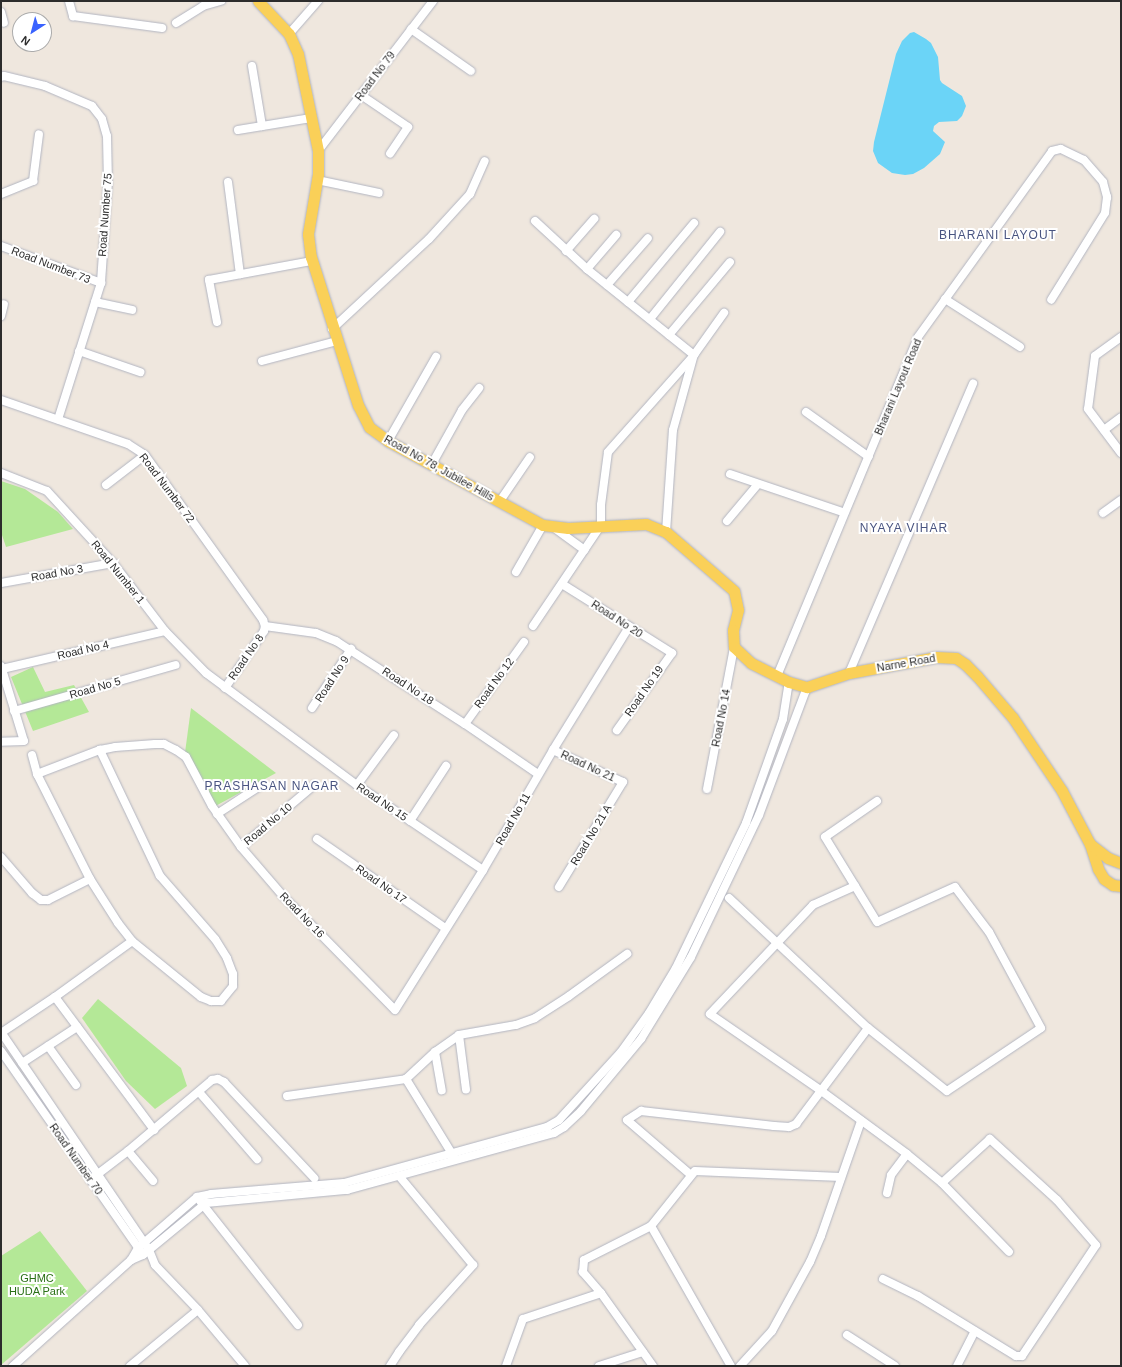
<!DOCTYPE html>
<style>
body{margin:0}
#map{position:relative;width:1122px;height:1367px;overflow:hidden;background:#efe7de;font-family:Helvetica,sans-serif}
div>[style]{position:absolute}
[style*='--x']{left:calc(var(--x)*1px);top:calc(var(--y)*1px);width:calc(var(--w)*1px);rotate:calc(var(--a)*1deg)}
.green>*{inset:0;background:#b4e897}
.water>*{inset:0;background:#6bd4f7}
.roads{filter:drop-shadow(0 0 1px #b2b5c1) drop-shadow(0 0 1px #b2b5c1)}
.minor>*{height:8px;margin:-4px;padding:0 4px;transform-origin:4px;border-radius:4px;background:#fff}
.major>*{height:11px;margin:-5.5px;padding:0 5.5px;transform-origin:5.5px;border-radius:5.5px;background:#fad058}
span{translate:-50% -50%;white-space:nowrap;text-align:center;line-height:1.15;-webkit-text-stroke:4px #fff;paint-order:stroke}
.street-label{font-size:11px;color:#2c2c2c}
.park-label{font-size:11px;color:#2a7016}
.neighbourhood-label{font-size:12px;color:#495480;letter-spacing:1px}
.frame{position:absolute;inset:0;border:2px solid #2c2c2c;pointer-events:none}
.north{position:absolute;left:12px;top:12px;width:40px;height:40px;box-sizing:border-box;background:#fff;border:1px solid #ababab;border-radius:50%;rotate:216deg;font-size:11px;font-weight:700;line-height:16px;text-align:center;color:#2c2c2c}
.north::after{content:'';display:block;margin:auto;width:14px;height:18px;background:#3a63ff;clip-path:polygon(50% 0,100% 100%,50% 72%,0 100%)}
</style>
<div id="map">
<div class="green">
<div style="clip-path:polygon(1px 481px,25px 489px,58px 512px,73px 529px,6px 547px,1px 532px)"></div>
<div style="clip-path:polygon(33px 667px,45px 692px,74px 685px,89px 712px,33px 731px,11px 677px)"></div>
<div style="clip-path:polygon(191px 708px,276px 773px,210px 809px,184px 760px)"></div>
<div style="clip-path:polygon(98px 999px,181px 1068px,187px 1086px,155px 1109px,126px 1081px,82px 1018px)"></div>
<div style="clip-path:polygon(40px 1231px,87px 1291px,1px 1365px,1px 1256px)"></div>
</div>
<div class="water">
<div style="clip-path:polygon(914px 32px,926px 39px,931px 43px,938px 57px,940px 80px,942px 83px,962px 96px,966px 106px,962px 116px,957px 121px,939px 122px,934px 126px,933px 131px,945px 142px,940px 154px,924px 168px,913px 174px,905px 175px,892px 173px,878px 163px,873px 151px,874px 142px,896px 54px,902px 41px,910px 33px)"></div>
</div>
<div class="roads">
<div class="minor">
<div style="--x:69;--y:1;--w:16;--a:75"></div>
<div style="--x:73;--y:16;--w:90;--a:7.7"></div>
<div style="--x:1;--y:12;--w:11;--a:75"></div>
<div style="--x:176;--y:23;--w:32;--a:-32"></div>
<div style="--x:203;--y:6;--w:19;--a:-16"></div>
<div style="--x:411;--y:29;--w:73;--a:35"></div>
<div style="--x:289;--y:34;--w:44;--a:-48.7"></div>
<div style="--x:252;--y:66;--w:61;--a:80.5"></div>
<div style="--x:1;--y:77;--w:3;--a:-18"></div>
<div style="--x:4;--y:76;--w:42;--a:13.7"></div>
<div style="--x:45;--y:86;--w:51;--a:23.1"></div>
<div style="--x:92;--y:106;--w:16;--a:52"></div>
<div style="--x:102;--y:119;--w:18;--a:74"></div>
<div style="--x:107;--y:136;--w:46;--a:88.8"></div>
<div style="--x:108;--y:182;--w:101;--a:94"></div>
<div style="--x:101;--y:283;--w:143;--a:107.5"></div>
<div style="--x:361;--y:95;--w:57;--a:34.2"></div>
<div style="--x:408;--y:127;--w:32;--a:124"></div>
<div style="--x:238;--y:130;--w:74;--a:-9.3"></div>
<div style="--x:318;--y:151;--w:189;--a:-52.5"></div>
<div style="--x:317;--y:180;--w:63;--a:11.8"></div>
<div style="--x:228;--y:182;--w:93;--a:82.6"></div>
<div style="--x:1;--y:194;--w:35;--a:-22"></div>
<div style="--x:33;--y:181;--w:47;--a:-82.7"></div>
<div style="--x:535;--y:221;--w:71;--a:42.7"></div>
<div style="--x:587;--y:269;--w:137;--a:38.8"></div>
<div style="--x:1;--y:246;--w:107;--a:20.3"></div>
<div style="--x:566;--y:251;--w:43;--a:-48.8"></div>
<div style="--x:587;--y:269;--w:45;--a:-49.5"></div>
<div style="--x:607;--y:285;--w:62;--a:-48.9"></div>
<div style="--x:945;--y:299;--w:89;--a:32.6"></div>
<div style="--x:95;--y:302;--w:38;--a:12"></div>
<div style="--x:628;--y:302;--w:103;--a:-50.1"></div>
<div style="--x:1;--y:316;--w:12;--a:-76"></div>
<div style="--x:650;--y:319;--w:112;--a:-51.2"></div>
<div style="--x:217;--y:322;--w:43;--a:-100.8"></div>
<div style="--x:209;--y:280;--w:105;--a:-10.5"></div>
<div style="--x:332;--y:329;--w:132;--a:-42.9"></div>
<div style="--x:429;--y:239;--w:61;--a:-47.7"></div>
<div style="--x:470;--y:194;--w:36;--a:-66"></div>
<div style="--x:669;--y:335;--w:95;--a:-50.1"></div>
<div style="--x:1121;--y:337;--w:32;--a:144"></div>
<div style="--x:1095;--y:356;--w:53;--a:97.5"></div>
<div style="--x:1088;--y:409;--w:55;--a:53.1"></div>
<div style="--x:79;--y:351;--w:65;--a:19"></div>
<div style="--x:262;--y:361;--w:78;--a:-14.9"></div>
<div style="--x:1;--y:400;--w:134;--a:19.1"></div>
<div style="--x:128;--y:444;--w:20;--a:33"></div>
<div style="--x:145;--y:455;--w:203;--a:54.4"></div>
<div style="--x:263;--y:620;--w:6;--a:72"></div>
<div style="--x:806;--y:412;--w:77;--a:35.5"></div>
<div style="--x:1104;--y:430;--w:21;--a:-37"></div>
<div style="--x:388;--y:441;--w:97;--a:-60.3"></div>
<div style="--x:432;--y:464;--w:62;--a:-60.9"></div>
<div style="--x:462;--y:410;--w:28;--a:-52"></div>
<div style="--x:1;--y:473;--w:49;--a:21.4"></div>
<div style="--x:47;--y:491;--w:98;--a:47.5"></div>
<div style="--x:113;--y:563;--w:86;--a:52.6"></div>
<div style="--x:165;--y:631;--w:59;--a:45.7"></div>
<div style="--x:206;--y:673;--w:188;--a:36.6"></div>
<div style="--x:357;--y:785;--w:152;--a:34"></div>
<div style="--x:730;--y:474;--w:121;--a:18.7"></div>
<div style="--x:106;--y:485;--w:49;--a:-37.6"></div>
<div style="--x:500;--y:501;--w:53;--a:-55.7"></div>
<div style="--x:1103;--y:513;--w:22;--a:-36"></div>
<div style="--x:727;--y:521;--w:48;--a:-50"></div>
<div style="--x:553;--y:527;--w:39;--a:36"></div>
<div style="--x:666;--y:532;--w:102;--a:-86.1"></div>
<div style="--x:673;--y:430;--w:75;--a:-74.5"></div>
<div style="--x:516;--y:572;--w:54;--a:-60.1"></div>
<div style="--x:1;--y:583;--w:114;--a:-10.1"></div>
<div style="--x:562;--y:584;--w:130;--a:32.1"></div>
<div style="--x:672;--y:653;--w:95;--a:125.5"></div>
<div style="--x:265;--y:626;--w:51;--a:7.8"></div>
<div style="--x:316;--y:633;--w:22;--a:22"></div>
<div style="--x:336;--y:641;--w:153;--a:32.8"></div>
<div style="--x:465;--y:724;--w:88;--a:34.4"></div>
<div style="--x:533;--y:626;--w:122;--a:-56"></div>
<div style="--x:601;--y:525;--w:20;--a:-90"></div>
<div style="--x:601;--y:505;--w:53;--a:-82.5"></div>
<div style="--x:608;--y:452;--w:130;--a:-48.4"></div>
<div style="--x:694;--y:355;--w:52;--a:-54.5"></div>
<div style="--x:1;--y:666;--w:78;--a:73"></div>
<div style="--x:24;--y:741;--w:23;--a:178"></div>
<div style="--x:2;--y:669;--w:167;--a:-13.1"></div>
<div style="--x:849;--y:673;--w:315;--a:-66.8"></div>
<div style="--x:777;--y:676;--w:367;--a:-67.4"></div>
<div style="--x:918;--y:337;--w:229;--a:-54.2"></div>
<div style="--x:1052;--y:151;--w:9;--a:-13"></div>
<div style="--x:1061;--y:149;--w:25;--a:26"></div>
<div style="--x:1084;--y:160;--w:29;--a:49"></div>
<div style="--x:1103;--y:182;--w:16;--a:75"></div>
<div style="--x:1107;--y:197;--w:16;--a:97"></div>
<div style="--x:1105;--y:213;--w:102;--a:121.8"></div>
<div style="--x:225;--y:688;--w:69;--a:-55.6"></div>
<div style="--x:264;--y:631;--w:5;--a:-79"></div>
<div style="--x:312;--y:708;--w:71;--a:-56.5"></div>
<div style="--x:14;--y:711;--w:168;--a:-15.9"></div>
<div style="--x:465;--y:724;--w:101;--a:-54.3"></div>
<div style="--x:553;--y:750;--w:77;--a:24.6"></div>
<div style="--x:623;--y:782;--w:123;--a:121.4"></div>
<div style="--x:32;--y:755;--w:20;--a:75"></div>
<div style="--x:37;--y:774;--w:118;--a:63.2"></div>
<div style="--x:90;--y:879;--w:52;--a:57.5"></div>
<div style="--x:118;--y:923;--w:23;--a:52"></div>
<div style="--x:132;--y:941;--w:89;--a:39.1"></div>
<div style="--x:201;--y:997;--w:11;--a:22"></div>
<div style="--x:211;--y:1001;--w:10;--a:0"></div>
<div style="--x:221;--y:1001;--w:19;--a:-51"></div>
<div style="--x:233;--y:986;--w:12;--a:-90"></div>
<div style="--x:233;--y:974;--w:17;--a:-111"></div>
<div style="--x:227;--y:958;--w:22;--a:-122"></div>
<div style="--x:215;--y:939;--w:84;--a:-131.1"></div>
<div style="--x:160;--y:876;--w:140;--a:-115.5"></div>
<div style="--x:37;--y:774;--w:67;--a:-20.9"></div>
<div style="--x:100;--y:750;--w:15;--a:-11"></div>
<div style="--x:115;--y:747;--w:40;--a:-4.3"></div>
<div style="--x:155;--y:744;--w:9;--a:0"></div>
<div style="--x:164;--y:744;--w:13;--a:27"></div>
<div style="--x:176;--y:750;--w:12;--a:35"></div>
<div style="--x:186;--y:757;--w:55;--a:62"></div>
<div style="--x:212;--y:806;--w:50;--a:54.7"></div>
<div style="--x:241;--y:847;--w:66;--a:49.3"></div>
<div style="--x:284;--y:897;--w:158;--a:45.5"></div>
<div style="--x:395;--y:1010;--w:165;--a:-57.8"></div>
<div style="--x:483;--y:870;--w:139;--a:-59.7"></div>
<div style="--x:553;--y:750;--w:145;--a:-58.3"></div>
<div style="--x:357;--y:785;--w:62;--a:-53.5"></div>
<div style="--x:707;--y:789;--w:145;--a:-79.2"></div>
<div style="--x:877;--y:801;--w:63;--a:145.3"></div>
<div style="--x:825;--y:837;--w:57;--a:58.5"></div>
<div style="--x:855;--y:886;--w:46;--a:155.7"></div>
<div style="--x:813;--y:905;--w:150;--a:133.4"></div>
<div style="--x:710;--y:1014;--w:134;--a:34.6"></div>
<div style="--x:820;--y:1090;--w:108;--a:36.3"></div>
<div style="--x:907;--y:1154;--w:45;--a:39.6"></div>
<div style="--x:942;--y:1183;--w:96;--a:45.8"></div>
<div style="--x:217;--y:814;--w:51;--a:-33.1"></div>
<div style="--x:410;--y:821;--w:66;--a:-56.8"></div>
<div style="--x:317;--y:839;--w:156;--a:34.8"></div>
<div style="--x:241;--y:847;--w:96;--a:-40.3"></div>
<div style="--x:1;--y:857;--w:48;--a:49.3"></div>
<div style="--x:32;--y:893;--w:11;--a:38"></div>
<div style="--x:41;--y:900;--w:7;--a:0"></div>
<div style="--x:48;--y:900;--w:47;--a:-26.6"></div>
<div style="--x:729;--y:898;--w:190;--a:43.1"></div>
<div style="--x:868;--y:1028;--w:101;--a:38.6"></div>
<div style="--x:947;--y:1091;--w:113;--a:-33.8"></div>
<div style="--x:1041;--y:1028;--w:109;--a:-118.4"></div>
<div style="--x:989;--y:932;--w:56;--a:-127.1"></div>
<div style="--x:955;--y:887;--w:85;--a:155.8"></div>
<div style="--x:877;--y:922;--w:42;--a:-121.4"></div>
<div style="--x:55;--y:997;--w:166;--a:53.3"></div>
<div style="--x:1;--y:1032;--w:263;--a:55.8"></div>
<div style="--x:149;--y:1250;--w:16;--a:68"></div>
<div style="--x:155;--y:1265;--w:62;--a:46.3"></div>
<div style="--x:198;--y:1310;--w:73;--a:50"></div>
<div style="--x:1;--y:1033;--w:65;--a:-33.7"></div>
<div style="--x:55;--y:997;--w:95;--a:-36"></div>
<div style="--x:459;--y:1035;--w:55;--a:82.7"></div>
<div style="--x:48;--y:1046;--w:48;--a:54.3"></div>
<div style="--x:1;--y:1051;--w:245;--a:55.1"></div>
<div style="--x:435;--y:1052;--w:39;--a:80"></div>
<div style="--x:22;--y:1063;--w:66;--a:-33.2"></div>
<div style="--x:199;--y:1092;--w:89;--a:49.1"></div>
<div style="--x:287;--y:1096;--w:120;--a:-8.1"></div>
<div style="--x:128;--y:1151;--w:39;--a:50"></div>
<div style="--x:454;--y:1157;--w:92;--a:-121.6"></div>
<div style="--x:406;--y:1079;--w:40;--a:-43"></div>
<div style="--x:435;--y:1052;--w:29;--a:-35"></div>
<div style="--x:459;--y:1035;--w:58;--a:-10"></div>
<div style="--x:516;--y:1025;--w:20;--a:-20"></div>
<div style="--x:535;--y:1018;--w:40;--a:-32.9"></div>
<div style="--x:569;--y:996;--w:72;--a:-35.9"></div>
<div style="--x:691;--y:1175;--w:84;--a:-139.3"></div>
<div style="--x:627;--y:1120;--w:17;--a:-33"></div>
<div style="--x:641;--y:1111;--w:134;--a:6.4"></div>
<div style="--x:774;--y:1126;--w:15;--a:4"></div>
<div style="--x:789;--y:1127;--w:8;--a:-23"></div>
<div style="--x:796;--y:1124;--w:120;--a:-53.1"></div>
<div style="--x:90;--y:1180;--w:48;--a:-37.3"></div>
<div style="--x:128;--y:1151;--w:110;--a:-40.2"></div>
<div style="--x:212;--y:1080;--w:6;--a:-9"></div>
<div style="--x:218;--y:1079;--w:7;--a:27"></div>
<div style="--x:224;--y:1082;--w:132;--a:46.8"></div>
<div style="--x:887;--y:1193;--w:18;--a:-77"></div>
<div style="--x:891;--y:1175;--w:26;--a:-53"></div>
<div style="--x:200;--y:1201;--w:158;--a:51.7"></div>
<div style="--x:651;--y:1226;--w:161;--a:60.3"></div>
<div style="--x:131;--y:1260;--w:13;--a:-23"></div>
<div style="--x:143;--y:1255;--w:82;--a:-39.5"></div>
<div style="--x:206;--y:1203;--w:142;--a:-5.3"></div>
<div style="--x:347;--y:1190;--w:215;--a:-15.4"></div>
<div style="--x:554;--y:1133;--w:12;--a:-31"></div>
<div style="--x:564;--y:1127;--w:23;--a:-43"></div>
<div style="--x:581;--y:1111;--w:94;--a:-50.2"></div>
<div style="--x:641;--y:1039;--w:96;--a:-58.6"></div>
<div style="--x:691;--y:957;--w:157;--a:-64.4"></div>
<div style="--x:759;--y:815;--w:137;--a:-69.4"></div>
<div style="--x:883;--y:1279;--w:39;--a:26"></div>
<div style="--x:918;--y:1296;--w:115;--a:31.5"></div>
<div style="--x:1016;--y:1356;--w:6;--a:0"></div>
<div style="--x:1022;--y:1356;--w:133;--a:-56.3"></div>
<div style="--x:1096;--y:1245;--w:60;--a:-130.9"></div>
<div style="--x:1057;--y:1200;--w:91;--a:-137.7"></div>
<div style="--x:990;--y:1139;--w:65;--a:137.5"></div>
<div style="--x:847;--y:1335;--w:57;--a:32.9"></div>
<div style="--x:13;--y:1366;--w:159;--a:-41.9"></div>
<div style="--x:131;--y:1260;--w:14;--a:-60"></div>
<div style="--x:138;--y:1248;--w:78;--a:-40.8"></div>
<div style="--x:197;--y:1197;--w:14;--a:-12"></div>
<div style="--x:211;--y:1194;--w:133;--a:-4.7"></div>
<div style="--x:344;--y:1183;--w:211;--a:-15.4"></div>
<div style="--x:547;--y:1127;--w:14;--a:-30"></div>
<div style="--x:559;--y:1120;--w:92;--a:-47.6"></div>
<div style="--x:621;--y:1052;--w:48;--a:-54.3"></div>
<div style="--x:649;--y:1013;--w:52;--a:-59"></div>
<div style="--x:676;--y:968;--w:161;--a:-64.2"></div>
<div style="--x:746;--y:823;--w:110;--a:-70.4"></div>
<div style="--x:783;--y:719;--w:37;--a:-81"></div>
<div style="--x:130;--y:1366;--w:88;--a:-39.5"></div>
<div style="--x:390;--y:1366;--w:17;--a:-57"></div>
<div style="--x:399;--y:1352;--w:34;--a:-53"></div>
<div style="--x:419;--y:1325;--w:81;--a:-48"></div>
<div style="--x:473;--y:1265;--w:116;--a:-129.7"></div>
<div style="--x:506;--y:1366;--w:50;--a:-70.1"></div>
<div style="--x:523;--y:1319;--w:82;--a:-18.4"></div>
<div style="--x:599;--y:1366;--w:46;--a:-17.7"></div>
<div style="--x:653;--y:1366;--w:90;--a:-125.5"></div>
<div style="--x:601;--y:1293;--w:28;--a:-131"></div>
<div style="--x:583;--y:1272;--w:12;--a:-85"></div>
<div style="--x:584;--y:1260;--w:75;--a:-26.9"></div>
<div style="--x:651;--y:1226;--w:70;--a:-51.3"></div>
<div style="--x:695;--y:1171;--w:146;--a:2.4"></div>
<div style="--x:740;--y:1366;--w:47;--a:-47.6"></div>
<div style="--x:772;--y:1331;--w:79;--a:-61.2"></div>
<div style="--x:810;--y:1262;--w:28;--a:-67"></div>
<div style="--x:821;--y:1236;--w:122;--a:-70.8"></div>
<div style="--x:957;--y:1366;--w:39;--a:-63"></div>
</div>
<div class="major">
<div style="--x:258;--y:1;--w:45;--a:46.8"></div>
<div style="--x:289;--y:34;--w:22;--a:66"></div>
<div style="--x:298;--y:54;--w:99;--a:78.3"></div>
<div style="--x:318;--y:151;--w:23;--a:90"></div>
<div style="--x:318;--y:174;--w:61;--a:99.5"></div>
<div style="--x:308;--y:234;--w:23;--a:83"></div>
<div style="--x:311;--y:257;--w:155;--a:72.4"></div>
<div style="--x:358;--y:405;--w:25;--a:63"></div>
<div style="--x:369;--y:427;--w:24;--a:36"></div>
<div style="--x:388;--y:441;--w:176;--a:28.5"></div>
<div style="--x:543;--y:525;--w:25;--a:7"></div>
<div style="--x:568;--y:528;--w:78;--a:-2.9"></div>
<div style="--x:646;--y:524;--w:22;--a:22"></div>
<div style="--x:666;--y:532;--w:90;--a:40.9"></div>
<div style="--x:734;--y:591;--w:19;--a:78"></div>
<div style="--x:738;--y:610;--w:21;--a:104"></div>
<div style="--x:733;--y:630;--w:17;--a:87"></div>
<div style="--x:734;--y:647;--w:23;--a:43"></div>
<div style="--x:751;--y:663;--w:42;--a:26.6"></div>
<div style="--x:789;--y:682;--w:19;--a:16"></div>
<div style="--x:807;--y:687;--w:44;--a:-18.4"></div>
<div style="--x:849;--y:673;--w:88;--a:-10.4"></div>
<div style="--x:936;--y:657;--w:20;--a:3"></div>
<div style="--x:956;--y:658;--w:11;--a:34"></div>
<div style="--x:965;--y:664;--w:17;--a:45"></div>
<div style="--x:977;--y:676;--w:55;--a:49.4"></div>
<div style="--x:1013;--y:718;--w:88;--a:56.1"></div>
<div style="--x:1062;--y:791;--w:60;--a:62.2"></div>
<div style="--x:1090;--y:844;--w:26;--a:72"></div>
<div style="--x:1098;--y:869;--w:12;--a:59"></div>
<div style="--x:1104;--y:879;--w:11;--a:34"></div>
<div style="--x:1113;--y:885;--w:8;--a:7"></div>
<div style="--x:1090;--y:844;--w:23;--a:38"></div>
<div style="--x:1108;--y:858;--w:14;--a:21"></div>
</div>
</div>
<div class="street-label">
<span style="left:375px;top:76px;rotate:-53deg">Road No 79</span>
<span style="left:105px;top:215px;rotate:-86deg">Road Number 75</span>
<span style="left:51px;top:265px;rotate:21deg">Road Number 73</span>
<span style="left:898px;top:387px;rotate:-67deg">Bharani Layout Road</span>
<span style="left:439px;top:468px;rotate:29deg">Road No 78, Jubilee Hills</span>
<span style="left:167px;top:488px;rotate:53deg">Road Number 72</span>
<span style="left:118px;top:572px;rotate:51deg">Road Number 1</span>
<span style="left:57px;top:573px;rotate:-10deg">Road No 3</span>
<span style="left:617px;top:619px;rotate:33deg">Road No 20</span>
<span style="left:83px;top:650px;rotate:-13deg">Road No 4</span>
<span style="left:246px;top:657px;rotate:-55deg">Road No 8</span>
<span style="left:906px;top:663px;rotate:-10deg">Narne Road</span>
<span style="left:332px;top:679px;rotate:-57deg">Road No 9</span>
<span style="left:494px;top:683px;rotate:-54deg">Road No 12</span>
<span style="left:408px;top:686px;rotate:33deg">Road No 18</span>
<span style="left:95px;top:688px;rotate:-16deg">Road No 5</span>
<span style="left:644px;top:691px;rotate:-55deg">Road No 19</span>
<span style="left:721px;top:718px;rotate:-79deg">Road No 14</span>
<span style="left:588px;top:766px;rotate:25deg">Road No 21</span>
<span style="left:382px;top:802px;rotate:34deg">Road No 15</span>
<span style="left:513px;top:819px;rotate:-60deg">Road No 11</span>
<span style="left:268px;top:824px;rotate:-40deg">Road No 10</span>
<span style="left:591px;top:835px;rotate:-59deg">Road No 21 A</span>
<span style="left:381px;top:884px;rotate:35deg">Road No 17</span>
<span style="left:302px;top:915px;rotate:46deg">Road No 16</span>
<span style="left:76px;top:1159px;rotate:55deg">Road Number 70</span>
</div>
<div class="park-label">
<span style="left:37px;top:1285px">GHMC<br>HUDA Park</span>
</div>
<div class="neighbourhood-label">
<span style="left:998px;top:236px">BHARANI LAYOUT</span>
<span style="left:904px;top:529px">NYAYA VIHAR</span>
<span style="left:272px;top:787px">PRASHASAN NAGAR</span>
</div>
<div class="frame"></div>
<div class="north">N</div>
</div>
